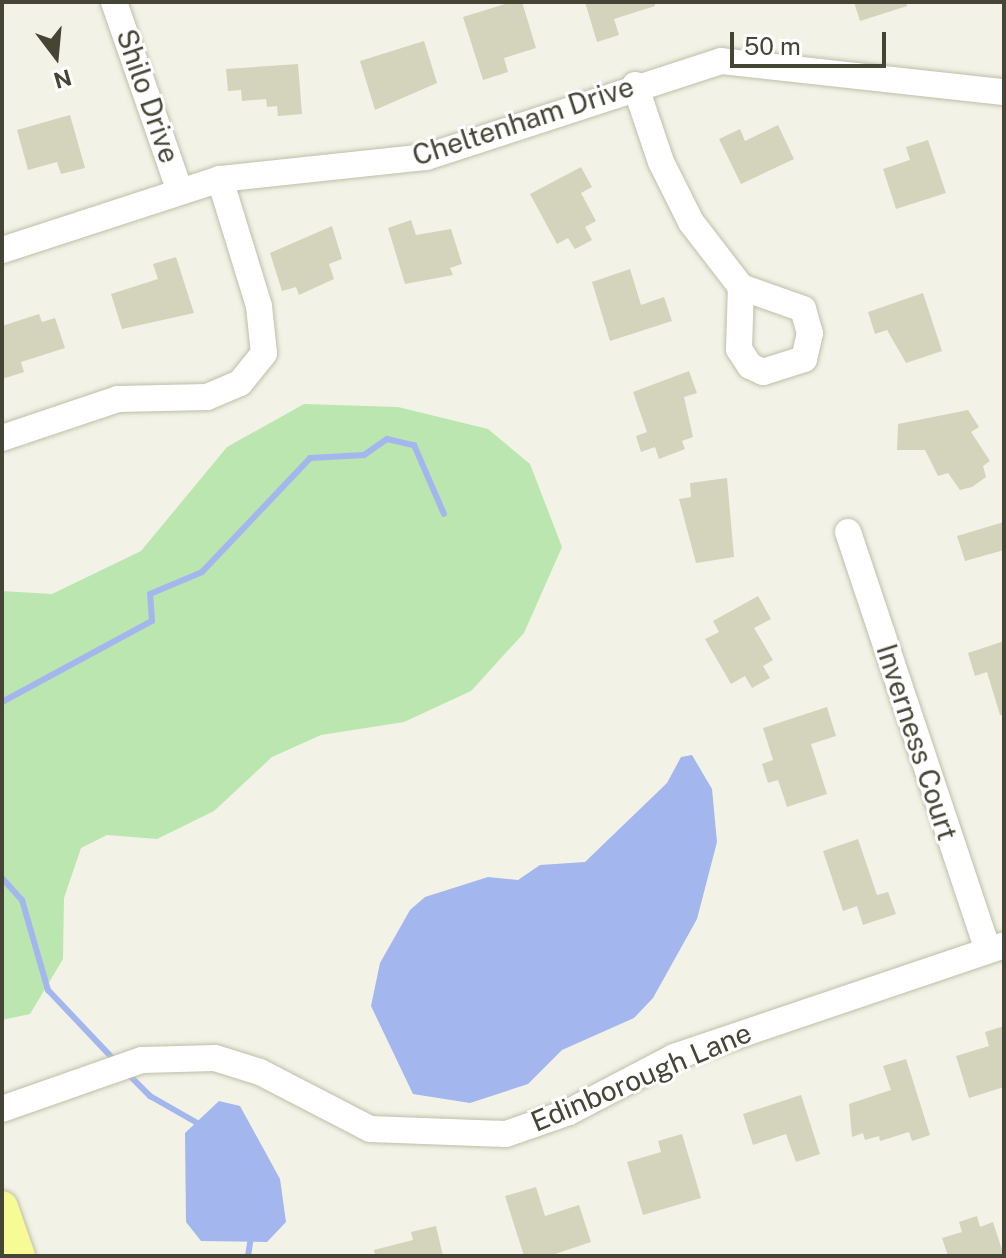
<!DOCTYPE html>
<style>
body{margin:0}
#map{position:relative;width:1006px;height:1258px;overflow:hidden;background:#f2f3e6;font-family:"Public Sans",sans-serif}
div>[style]{position:absolute}
[style*='--x']{left:calc(var(--x)*1px);top:calc(var(--y)*1px);width:calc(var(--w)*1px);rotate:calc(var(--a)*1deg)}
.green>*{inset:0;background:#bbe6b0}
.water>*{inset:0;background:#a3b6ee}
.stream>*{height:6px;margin:-3px;padding:0 3px;transform-origin:3px;border-radius:3px;background:#a3b6ee}
.building>*{inset:0;background:#d4d3bc}
.roads{filter:drop-shadow(0 0 2px #bebea9) drop-shadow(0 0 2px #bebea9)}
.minor>*{height:26px;margin:-13px;padding:0 13px;transform-origin:13px;border-radius:13px;background:#fff}
.major>*{height:32px;margin:-16px;padding:0 16px;transform-origin:16px;border-radius:16px;background:#f6fb96}
span{translate:-50% -50%;white-space:nowrap;text-align:center;line-height:1.15;-webkit-text-stroke:6px #fff;paint-order:stroke}
.street-label{font-size:28px;color:#454435}
.frame{position:absolute;inset:0;border:4px solid #454435;pointer-events:none}
.north{position:absolute;left:16px;top:16px;width:80px;height:80px;-webkit-text-stroke:6px #fff;paint-order:stroke;rotate:164deg;font-size:22px;font-weight:700;line-height:32px;text-align:center;color:#454435}
.north::after{content:'';display:block;margin:auto;width:28px;height:36px;background:#454435;clip-path:polygon(50% 0,100% 100%,50% 72%,0 100%)}
.scale{position:absolute;left:730px;top:32px;width:156px;height:36px;box-sizing:border-box;border:4px solid #454435;border-top:0;padding-left:10px;font-size:24px;line-height:28px;white-space:nowrap;color:#454435;-webkit-text-stroke:6px #fff;paint-order:stroke}
</style>
<div id="map">
<div class="green">
<div style="clip-path:polygon(304px 404px,398px 407px,488px 429px,530px 464px,562px 547px,524px 633px,471px 691px,404px 722px,321px 735px,272px 757px,214px 811px,157px 839px,107px 835px,81px 848px,64px 898px,63px 959px,30px 1014px,2px 1020px,2px 591px,52px 594px,141px 551px,227px 447px)"></div>
</div>
<div class="water">
<div style="clip-path:polygon(692px 755px,712px 789px,717px 842px,697px 919px,653px 998px,634px 1018px,562px 1050px,528px 1084px,470px 1103px,413px 1094px,371px 1006px,380px 963px,410px 910px,425px 897px,488px 877px,518px 880px,540px 865px,585px 862px,667px 783px,681px 757px)"></div>
<div style="clip-path:polygon(219px 1101px,240px 1106px,280px 1179px,286px 1222px,267px 1242px,201px 1241px,186px 1222px,185px 1133px)"></div>
</div>
<div class="stream">
<div style="--x:2;--y:702;--w:170;--a:-28.4"></div>
<div style="--x:152;--y:621;--w:27;--a:-94"></div>
<div style="--x:150;--y:594;--w:56;--a:-22.9"></div>
<div style="--x:202;--y:572;--w:157;--a:-46.5"></div>
<div style="--x:310;--y:458;--w:54;--a:-3.2"></div>
<div style="--x:364;--y:455;--w:28;--a:-35"></div>
<div style="--x:387;--y:439;--w:28;--a:13"></div>
<div style="--x:414;--y:445;--w:75;--a:66.5"></div>
<div style="--x:2;--y:878;--w:30;--a:48"></div>
<div style="--x:22;--y:900;--w:94;--a:73.9"></div>
<div style="--x:48;--y:990;--w:99;--a:46.6"></div>
<div style="--x:127;--y:1073;--w:33;--a:45"></div>
<div style="--x:150;--y:1096;--w:56;--a:29.7"></div>
<div style="--x:248;--y:1256;--w:19;--a:-81"></div>
</div>
<div class="building">
<div style="clip-path:polygon(512px 2px,522px 2px,536px 48px,504px 58px,508px 72px,483px 80px,463px 17px)"></div>
<div style="clip-path:polygon(585px 2px,655px 2px,655px 6px,614px 19px,619px 35px,597px 42px)"></div>
<div style="clip-path:polygon(854px 2px,907px 2px,907px 6px,860px 21px)"></div>
<div style="clip-path:polygon(424px 41px,437px 83px,375px 110px,360px 61px)"></div>
<div style="clip-path:polygon(298px 64px,302px 114px,278px 116px,277px 106px,267px 107px,266px 99px,242px 101px,241px 90px,228px 91px,226px 69px)"></div>
<div style="clip-path:polygon(70px 115px,85px 168px,61px 174px,57px 162px,28px 170px,17px 130px)"></div>
<div style="clip-path:polygon(778px 125px,794px 159px,741px 184px,719px 139px,740px 129px,745px 141px)"></div>
<div style="clip-path:polygon(928px 140px,946px 193px,896px 209px,883px 169px,910px 160px,906px 147px)"></div>
<div style="clip-path:polygon(581px 167px,592px 187px,581px 193px,596px 221px,585px 227px,592px 240px,575px 249px,568px 238px,557px 244px,530px 194px)"></div>
<div style="clip-path:polygon(411px 220px,416px 235px,451px 229px,462px 264px,450px 268px,453px 275px,405px 284px,388px 228px)"></div>
<div style="clip-path:polygon(332px 226px,342px 259px,329px 264px,334px 279px,299px 295px,296px 287px,282px 291px,270px 253px)"></div>
<div style="clip-path:polygon(176px 257px,194px 313px,122px 329px,111px 294px,158px 279px,153px 264px)"></div>
<div style="clip-path:polygon(630px 269px,641px 305px,664px 297px,672px 321px,610px 341px,592px 282px)"></div>
<div style="clip-path:polygon(923px 293px,942px 351px,906px 363px,887px 330px,875px 334px,868px 312px)"></div>
<div style="clip-path:polygon(39px 314px,42px 322px,55px 318px,65px 348px,21px 362px,24px 372px,2px 379px,2px 326px)"></div>
<div style="clip-path:polygon(689px 371px,697px 393px,684px 397px,693px 437px,682px 441px,685px 449px,659px 459px,655px 447px,641px 452px,636px 436px,647px 432px,633px 392px)"></div>
<div style="clip-path:polygon(968px 410px,979px 427px,971px 432px,990px 461px,983px 466px,986px 477px,972px 487px,960px 490px,948px 473px,938px 476px,925px 450px,897px 450px,898px 424px)"></div>
<div style="clip-path:polygon(727px 478px,734px 557px,696px 563px,679px 499px,691px 497px,690px 483px)"></div>
<div style="clip-path:polygon(1004px 522px,1004px 550px,965px 561px,957px 536px)"></div>
<div style="clip-path:polygon(758px 596px,771px 619px,754px 628px,773px 660px,763px 666px,770px 678px,752px 688px,745px 676px,731px 684px,705px 639px,719px 632px,713px 621px)"></div>
<div style="clip-path:polygon(1004px 641px,1004px 715px,1000px 715px,987px 672px,975px 676px,968px 653px)"></div>
<div style="clip-path:polygon(827px 707px,836px 736px,811px 744px,827px 794px,787px 807px,778px 780px,768px 783px,762px 764px,773px 760px,763px 728px)"></div>
<div style="clip-path:polygon(858px 839px,877px 895px,888px 892px,896px 914px,863px 925px,857px 906px,843px 911px,823px 851px)"></div>
<div style="clip-path:polygon(1004px 1026px,1004px 1087px,969px 1098px,956px 1056px,989px 1046px,985px 1032px)"></div>
<div style="clip-path:polygon(906px 1059px,930px 1135px,912px 1141px,909px 1132px,880px 1141px,879px 1136px,865px 1140px,863px 1133px,852px 1137px,849px 1104px,891px 1090px,883px 1066px)"></div>
<div style="clip-path:polygon(801px 1095px,820px 1154px,796px 1162px,786px 1134px,753px 1145px,743px 1114px)"></div>
<div style="clip-path:polygon(682px 1134px,701px 1198px,643px 1215px,627px 1162px,661px 1152px,658px 1141px)"></div>
<div style="clip-path:polygon(536px 1187px,545px 1216px,579px 1205px,591px 1242px,549px 1256px,524px 1256px,505px 1196px)"></div>
<div style="clip-path:polygon(977px 1216px,980px 1227px,993px 1222px,1004px 1256px,948px 1256px,942px 1238px,962px 1232px,959px 1222px)"></div>
<div style="clip-path:polygon(436px 1226px,443px 1256px,375px 1256px,374px 1250px,413px 1240px,411px 1232px)"></div>
</div>
<div class="roads">
<div class="minor">
<div style="--x:114;--y:2;--w:200;--a:70.8"></div>
<div style="--x:635;--y:85;--w:81;--a:71.3"></div>
<div style="--x:661;--y:162;--w:67;--a:63.4"></div>
<div style="--x:691;--y:222;--w:82;--a:52.4"></div>
<div style="--x:741;--y:287;--w:66;--a:19.5"></div>
<div style="--x:803;--y:309;--w:25;--a:74"></div>
<div style="--x:810;--y:333;--w:27;--a:103"></div>
<div style="--x:804;--y:359;--w:43;--a:162.4"></div>
<div style="--x:763;--y:372;--w:14;--a:-155"></div>
<div style="--x:750;--y:366;--w:20;--a:-123"></div>
<div style="--x:739;--y:349;--w:62;--a:-88.2"></div>
<div style="--x:2;--y:250;--w:229;--a:-18"></div>
<div style="--x:220;--y:179;--w:207;--a:-6.1"></div>
<div style="--x:426;--y:157;--w:310;--a:-18"></div>
<div style="--x:721;--y:61;--w:285;--a:6.3"></div>
<div style="--x:2;--y:438;--w:122;--a:-18.6"></div>
<div style="--x:118;--y:399;--w:89;--a:-1.3"></div>
<div style="--x:207;--y:397;--w:36;--a:-23"></div>
<div style="--x:240;--y:383;--w:38;--a:-51"></div>
<div style="--x:264;--y:353;--w:47;--a:-96.1"></div>
<div style="--x:259;--y:306;--w:133;--a:-107.1"></div>
<div style="--x:848;--y:532;--w:441;--a:71.5"></div>
<div style="--x:2;--y:1109;--w:148;--a:-19.3"></div>
<div style="--x:142;--y:1060;--w:73;--a:-1.6"></div>
<div style="--x:215;--y:1058;--w:47;--a:17.3"></div>
<div style="--x:260;--y:1072;--w:124;--a:27.4"></div>
<div style="--x:370;--y:1129;--w:136;--a:2.1"></div>
<div style="--x:506;--y:1134;--w:67;--a:-19.2"></div>
<div style="--x:569;--y:1112;--w:119;--a:-27.6"></div>
<div style="--x:674;--y:1057;--w:348;--a:-18.7"></div>
</div>
<div class="major">
<div style="--x:2;--y:1207;--w:52;--a:70.9"></div>
</div>
</div>
<div class="street-label">
<span style="left:148px;top:96px;rotate:71deg">Shilo Drive</span>
<span style="left:523px;top:121px;rotate:-18deg">Cheltenham Drive</span>
<span style="left:917px;top:742px;rotate:72deg">Inverness Court</span>
<span style="left:641px;top:1077px;rotate:-23deg">Edinborough Lane</span>
</div>
<div class="frame"></div>
<div class="north">N</div>
<div class="scale">50 m</div>
</div>
